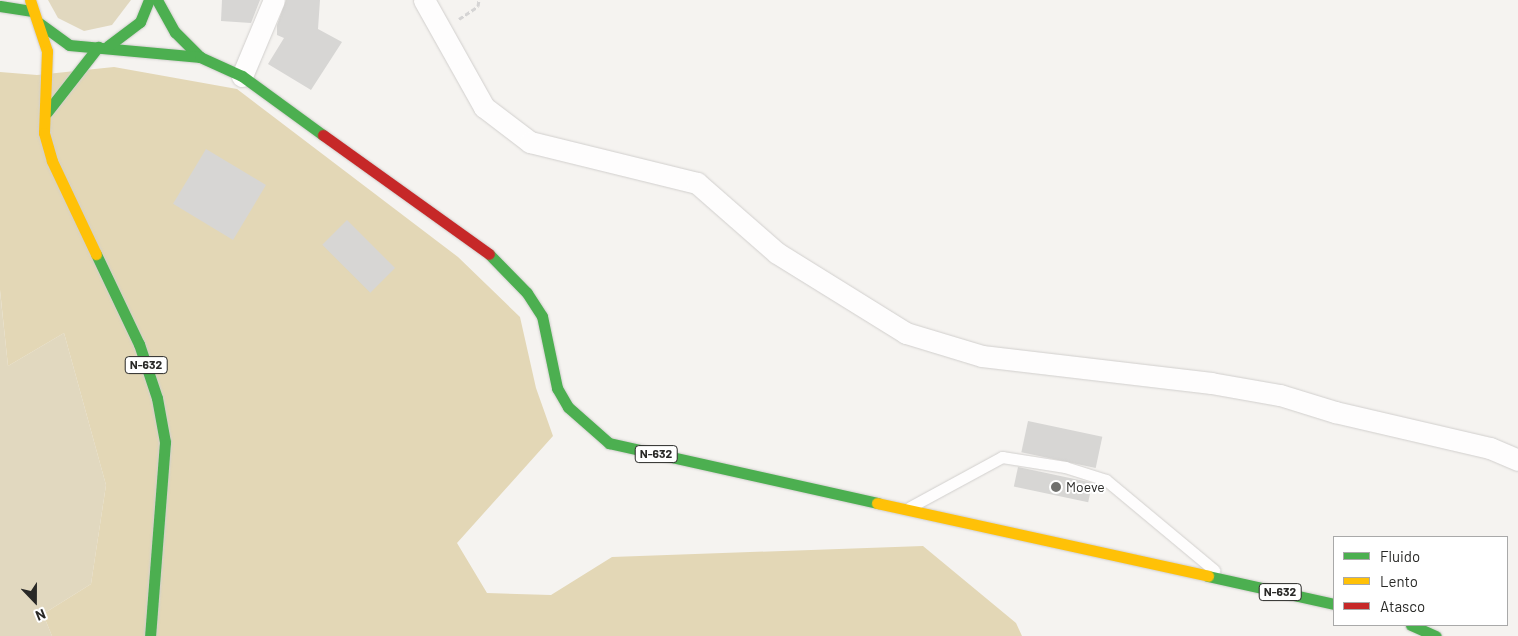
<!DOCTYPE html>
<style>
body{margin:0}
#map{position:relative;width:1518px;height:636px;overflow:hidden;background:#f5f3f0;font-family:Barlow,sans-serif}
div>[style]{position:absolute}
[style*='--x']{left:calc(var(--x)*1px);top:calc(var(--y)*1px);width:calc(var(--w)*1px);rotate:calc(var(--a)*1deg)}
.green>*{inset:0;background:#e1d8bf}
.forest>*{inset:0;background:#e3d7b6}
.building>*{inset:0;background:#d7d6d4;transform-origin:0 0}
.path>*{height:3px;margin-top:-1.5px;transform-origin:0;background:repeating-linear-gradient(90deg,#d5d4d4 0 5px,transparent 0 7.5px)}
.roads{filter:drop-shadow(0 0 1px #d1cfcd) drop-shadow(0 0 1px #d1cfcd)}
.lane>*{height:11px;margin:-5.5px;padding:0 5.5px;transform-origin:5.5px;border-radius:5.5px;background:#fefdfd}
.street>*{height:21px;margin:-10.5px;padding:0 10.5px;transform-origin:10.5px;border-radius:10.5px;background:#fefdfd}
.fast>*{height:11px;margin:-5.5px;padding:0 5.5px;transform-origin:5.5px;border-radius:5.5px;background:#4caf50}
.slow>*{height:11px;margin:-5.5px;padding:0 5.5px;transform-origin:5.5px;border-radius:5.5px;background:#ffc107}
.jam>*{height:11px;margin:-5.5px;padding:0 5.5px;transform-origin:5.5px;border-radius:5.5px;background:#c62828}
.dots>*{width:14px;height:14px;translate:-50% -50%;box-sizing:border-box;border:2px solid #fff;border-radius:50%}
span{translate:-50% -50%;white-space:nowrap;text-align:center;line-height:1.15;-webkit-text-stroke:4px #fff;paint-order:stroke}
.shield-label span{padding:1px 4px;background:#fff;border:1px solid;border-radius:4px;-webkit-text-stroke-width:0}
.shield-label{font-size:12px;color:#292927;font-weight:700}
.poi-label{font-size:14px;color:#292927}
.left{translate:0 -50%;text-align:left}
.legend{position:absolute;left:1333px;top:536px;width:175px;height:90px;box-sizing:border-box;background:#fff;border:1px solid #a9a9a9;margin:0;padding:6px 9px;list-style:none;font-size:15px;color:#292927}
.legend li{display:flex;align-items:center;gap:10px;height:25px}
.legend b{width:25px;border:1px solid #a9a9a9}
.north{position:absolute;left:10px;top:576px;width:50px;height:50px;-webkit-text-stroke:4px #fff;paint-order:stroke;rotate:158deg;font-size:14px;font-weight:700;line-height:20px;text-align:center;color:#292927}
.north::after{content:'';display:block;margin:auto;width:18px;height:22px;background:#292927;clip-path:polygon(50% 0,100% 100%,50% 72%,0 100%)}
</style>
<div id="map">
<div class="green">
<div style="clip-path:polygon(48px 0,131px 0,112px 25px,84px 31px,58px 18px)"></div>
<div style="clip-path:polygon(0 291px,8px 366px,64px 333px,106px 485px,91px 584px,43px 614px,52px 636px,0 636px)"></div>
</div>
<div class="forest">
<div style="clip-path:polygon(114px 67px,237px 89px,458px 257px,520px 317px,536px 388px,553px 436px,457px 543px,487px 593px,551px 595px,612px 557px,923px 546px,1016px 623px,1022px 636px,52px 636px,43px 614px,91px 584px,106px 485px,64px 333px,8px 366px,0 290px,0 72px,37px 75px)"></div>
</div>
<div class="building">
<div style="clip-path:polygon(222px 0,260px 0,251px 23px,221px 21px)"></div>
<div style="clip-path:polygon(286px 0,320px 0,318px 29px,342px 42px,311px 90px,268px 64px,284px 38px,277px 35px,277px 25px)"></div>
<div style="left:206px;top:149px;width:70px;height:64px;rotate:31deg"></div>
<div style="left:347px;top:220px;width:68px;height:35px;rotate:45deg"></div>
<div style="left:1028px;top:421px;width:76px;height:32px;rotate:12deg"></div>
<div style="left:1018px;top:467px;width:76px;height:20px;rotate:12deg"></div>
</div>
<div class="path">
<div style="--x:459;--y:19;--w:23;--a:-34"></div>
<div style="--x:478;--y:6;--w:6;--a:-81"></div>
</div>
<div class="roads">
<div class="lane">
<div style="--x:910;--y:507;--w:105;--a:-28.5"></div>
<div style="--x:1002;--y:457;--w:64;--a:9"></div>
<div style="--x:1065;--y:467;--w:43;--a:17.6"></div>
<div style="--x:1106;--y:480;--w:141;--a:39.8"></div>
</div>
<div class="street">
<div style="--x:424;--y:0;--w:123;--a:60.7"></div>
<div style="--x:484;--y:107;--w:58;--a:37.3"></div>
<div style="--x:530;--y:142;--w:172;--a:13.8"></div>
<div style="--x:697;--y:183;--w:106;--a:41.2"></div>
<div style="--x:777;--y:253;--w:152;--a:31.8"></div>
<div style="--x:906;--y:333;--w:79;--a:16.8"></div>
<div style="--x:982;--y:356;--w:231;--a:6.7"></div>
<div style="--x:1211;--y:383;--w:70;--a:9.9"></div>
<div style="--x:1280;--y:395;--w:58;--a:17.2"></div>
<div style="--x:1335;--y:412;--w:159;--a:13.1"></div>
<div style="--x:1490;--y:448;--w:30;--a:23"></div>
<div style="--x:242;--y:76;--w:82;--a:-67.2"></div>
</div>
<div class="fast">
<div style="--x:157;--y:0;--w:37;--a:61"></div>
<div style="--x:175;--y:32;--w:35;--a:45"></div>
<div style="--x:0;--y:6;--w:33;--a:9"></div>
<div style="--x:39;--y:23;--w:37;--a:36"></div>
<div style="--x:69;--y:45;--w:132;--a:5.2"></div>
<div style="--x:200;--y:57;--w:46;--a:24.3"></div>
<div style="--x:242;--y:76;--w:100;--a:36.1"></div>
<div style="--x:108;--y:46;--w:40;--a:-37"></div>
<div style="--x:140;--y:22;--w:24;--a:-68"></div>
<div style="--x:47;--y:112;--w:83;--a:-51.9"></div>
<div style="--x:96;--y:254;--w:100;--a:64.5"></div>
<div style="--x:139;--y:344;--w:57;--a:71.6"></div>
<div style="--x:157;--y:398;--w:45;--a:79.7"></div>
<div style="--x:165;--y:442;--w:195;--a:94.4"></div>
<div style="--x:489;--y:254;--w:54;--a:45.7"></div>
<div style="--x:527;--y:293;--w:27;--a:57"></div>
<div style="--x:542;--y:316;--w:74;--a:78.2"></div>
<div style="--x:557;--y:388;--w:22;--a:60"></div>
<div style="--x:568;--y:407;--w:55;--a:41.3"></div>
<div style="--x:609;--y:443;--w:275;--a:12.6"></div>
<div style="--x:1208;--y:576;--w:129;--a:12.5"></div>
<div style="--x:1411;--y:625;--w:27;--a:24"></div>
</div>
<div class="slow">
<div style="--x:30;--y:0;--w:54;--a:71.6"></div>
<div style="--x:47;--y:51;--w:82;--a:92.1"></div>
<div style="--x:44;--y:133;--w:29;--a:74"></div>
<div style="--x:52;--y:161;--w:103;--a:64.7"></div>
<div style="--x:877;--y:503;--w:339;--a:12.4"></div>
</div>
<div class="jam">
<div style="--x:323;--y:135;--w:204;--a:35.6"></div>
</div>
</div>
<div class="dots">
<div style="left:1056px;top:487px;background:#70706d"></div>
</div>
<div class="shield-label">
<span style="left:146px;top:365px">N-632</span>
<span style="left:656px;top:454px">N-632</span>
<span style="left:1280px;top:592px">N-632</span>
</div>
<div class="poi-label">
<span class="left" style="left:1066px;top:487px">Moeve</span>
</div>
<ul class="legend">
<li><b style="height:6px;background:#4caf50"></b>Fluido</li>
<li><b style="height:6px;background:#ffc107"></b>Lento</li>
<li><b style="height:6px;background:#c62828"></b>Atasco</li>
</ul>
<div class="north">N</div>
</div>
